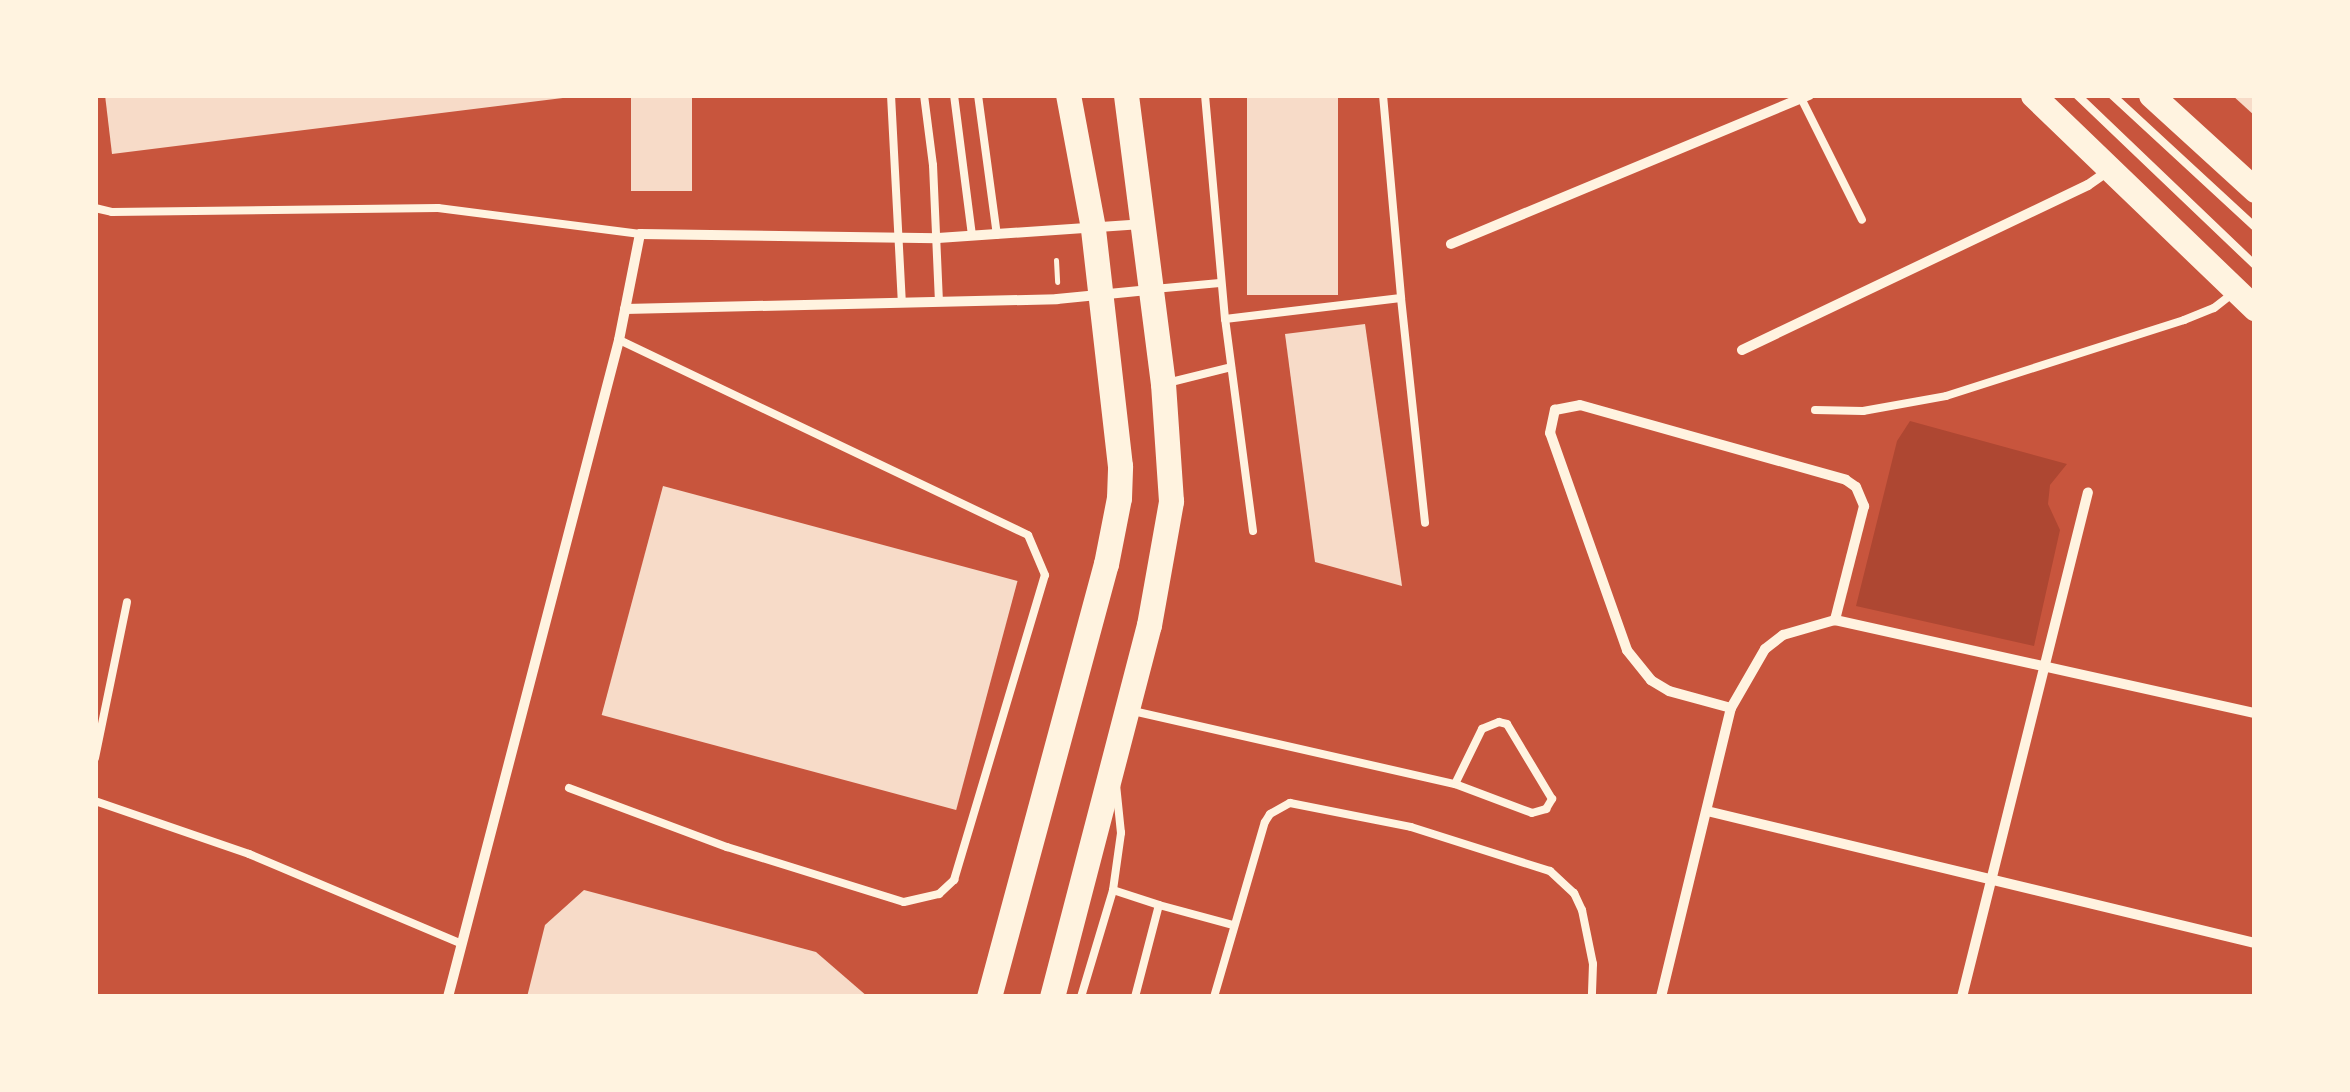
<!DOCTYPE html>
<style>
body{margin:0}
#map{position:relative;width:2350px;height:1092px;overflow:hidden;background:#c8553d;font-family:"Space Grotesk",sans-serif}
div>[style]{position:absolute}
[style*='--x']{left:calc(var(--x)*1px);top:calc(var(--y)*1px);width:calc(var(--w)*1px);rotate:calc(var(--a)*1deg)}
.green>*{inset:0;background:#ae4732}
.building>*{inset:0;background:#f7dbc8;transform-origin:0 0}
.path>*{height:5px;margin:-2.5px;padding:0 2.5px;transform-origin:2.5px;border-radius:2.5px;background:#fff3e0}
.service>*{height:8px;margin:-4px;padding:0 4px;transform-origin:4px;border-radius:4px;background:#fff3e0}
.minor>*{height:10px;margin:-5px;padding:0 5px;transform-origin:5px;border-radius:5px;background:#fff3e0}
.primary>*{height:25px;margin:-12.5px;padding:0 12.5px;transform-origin:12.5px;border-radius:12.5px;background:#fff3e0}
span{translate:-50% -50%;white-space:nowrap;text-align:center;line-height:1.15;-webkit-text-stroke:9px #fff3e0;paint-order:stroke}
.frame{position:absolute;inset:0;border:98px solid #fff3e0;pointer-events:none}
</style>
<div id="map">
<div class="green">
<div style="clip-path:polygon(1910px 421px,2067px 464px,2050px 485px,2048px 504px,2060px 530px,2034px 646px,1856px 606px,1897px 441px)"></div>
</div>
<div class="building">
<div style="clip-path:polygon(105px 95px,571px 95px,571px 97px,112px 154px)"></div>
<div style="left:631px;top:95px;width:61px;height:96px"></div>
<div style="left:1247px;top:95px;width:91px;height:200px"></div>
<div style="clip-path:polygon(2232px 95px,2255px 95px,2255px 116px)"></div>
<div style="clip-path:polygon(1365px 324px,1402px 586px,1315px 562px,1285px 334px)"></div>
<div style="left:663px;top:486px;width:367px;height:237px;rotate:15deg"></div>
<div style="clip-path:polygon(584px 890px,816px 952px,868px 997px,527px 997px,545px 925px)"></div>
</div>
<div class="path">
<div style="--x:1056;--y:260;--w:22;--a:87"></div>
</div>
<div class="service">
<div style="--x:891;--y:95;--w:208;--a:87"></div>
<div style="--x:924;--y:95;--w:71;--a:82.7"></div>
<div style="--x:933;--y:165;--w:137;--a:87.5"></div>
<div style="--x:954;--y:95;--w:142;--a:82.7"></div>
<div style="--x:978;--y:95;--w:141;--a:82.3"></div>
<div style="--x:1205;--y:95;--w:225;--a:84.9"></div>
<div style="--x:1383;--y:95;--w:204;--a:84.9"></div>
<div style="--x:2077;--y:95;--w:246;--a:43.7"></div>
<div style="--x:2112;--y:95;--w:195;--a:42.7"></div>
<div style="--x:1801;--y:98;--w:136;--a:63.4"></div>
<div style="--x:95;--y:208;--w:17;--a:13"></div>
<div style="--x:112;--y:212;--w:326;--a:-0.7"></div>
<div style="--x:438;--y:208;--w:204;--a:7.3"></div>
<div style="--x:1154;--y:289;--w:66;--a:-5.2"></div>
<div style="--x:1167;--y:383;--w:66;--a:-14"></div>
<div style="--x:1815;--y:410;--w:48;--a:1.2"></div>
<div style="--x:1863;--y:411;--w:84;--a:-10.2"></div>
<div style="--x:1946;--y:396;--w:250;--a:-17.7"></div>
<div style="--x:2184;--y:320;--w:32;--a:-22"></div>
<div style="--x:2214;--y:308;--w:23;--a:-38"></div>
<div style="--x:1253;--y:531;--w:214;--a:-97.5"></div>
<div style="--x:1225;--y:319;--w:177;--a:-6.8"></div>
<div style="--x:1401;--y:298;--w:226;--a:83.9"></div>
<div style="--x:1133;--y:711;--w:330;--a:12.8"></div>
<div style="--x:1455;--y:784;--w:82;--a:20.6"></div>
<div style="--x:1532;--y:813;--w:15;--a:-16"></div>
<div style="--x:1546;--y:809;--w:12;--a:-59"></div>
<div style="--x:1552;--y:799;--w:87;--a:-121"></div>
<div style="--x:1507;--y:724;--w:8;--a:-166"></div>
<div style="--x:1499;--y:722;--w:18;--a:158"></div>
<div style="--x:1482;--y:729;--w:61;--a:116.1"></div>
<div style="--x:95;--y:758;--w:159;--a:-78.4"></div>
<div style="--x:569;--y:788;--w:169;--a:20.5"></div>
<div style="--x:727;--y:847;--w:185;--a:17.3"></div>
<div style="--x:904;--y:902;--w:36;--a:-13"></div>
<div style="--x:939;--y:894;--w:21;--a:-43"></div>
<div style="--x:954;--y:880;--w:318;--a:-73.4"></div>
<div style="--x:1045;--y:575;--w:43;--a:-113"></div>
<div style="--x:1028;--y:535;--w:453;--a:-154.5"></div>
<div style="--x:95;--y:801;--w:163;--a:19"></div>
<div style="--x:249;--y:854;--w:231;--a:22.9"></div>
<div style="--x:1113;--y:890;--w:48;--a:18.1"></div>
<div style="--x:1081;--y:997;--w:112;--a:-73.3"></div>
<div style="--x:1113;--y:890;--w:58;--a:-82"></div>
<div style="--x:1121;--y:833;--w:48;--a:-95.9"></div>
<div style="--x:1135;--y:997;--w:95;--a:-75.4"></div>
<div style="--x:1159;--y:905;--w:77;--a:15.1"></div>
<div style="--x:1214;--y:997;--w:182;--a:-73.8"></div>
<div style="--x:1265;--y:822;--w:9;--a:-58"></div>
<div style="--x:1270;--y:814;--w:23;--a:-29"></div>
<div style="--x:1290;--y:803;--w:123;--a:11.2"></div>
<div style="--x:1411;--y:827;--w:146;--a:17.6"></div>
<div style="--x:1550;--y:871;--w:33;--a:43"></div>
<div style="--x:1574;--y:893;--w:19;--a:65"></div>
<div style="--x:1582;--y:910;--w:55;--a:78.5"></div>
<div style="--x:1593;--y:964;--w:33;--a:92"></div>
</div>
<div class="minor">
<div style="--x:1451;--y:244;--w:388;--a:-22.6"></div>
<div style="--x:625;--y:309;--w:432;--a:-1.3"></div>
<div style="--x:1057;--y:299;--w:91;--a:-5.6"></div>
<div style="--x:1742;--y:350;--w:383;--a:-25.5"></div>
<div style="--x:2088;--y:185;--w:24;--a:-35"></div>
<div style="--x:1731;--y:708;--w:64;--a:-164.7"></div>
<div style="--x:1669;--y:691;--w:21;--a:-149"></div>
<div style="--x:1651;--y:680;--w:38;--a:-129"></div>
<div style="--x:1627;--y:650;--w:230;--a:-109.5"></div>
<div style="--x:1550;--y:433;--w:24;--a:-78"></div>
<div style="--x:1555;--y:410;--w:25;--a:-11"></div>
<div style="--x:1580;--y:405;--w:276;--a:15.7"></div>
<div style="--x:1846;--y:480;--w:12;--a:35"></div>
<div style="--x:1856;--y:487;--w:21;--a:67"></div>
<div style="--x:1864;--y:506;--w:118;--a:104.3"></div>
<div style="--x:1707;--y:811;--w:564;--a:13.54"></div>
<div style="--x:448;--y:997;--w:679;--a:-75.41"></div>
<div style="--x:619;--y:340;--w:108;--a:-78.8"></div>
<div style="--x:640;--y:234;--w:298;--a:0.8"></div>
<div style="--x:938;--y:238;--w:204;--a:-3.9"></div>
<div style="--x:1661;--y:997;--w:297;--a:-76.4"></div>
<div style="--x:1731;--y:708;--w:68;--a:-60"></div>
<div style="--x:1765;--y:649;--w:23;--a:-38"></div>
<div style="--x:1783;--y:635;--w:54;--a:-16.1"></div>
<div style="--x:1835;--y:620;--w:430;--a:12.5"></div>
<div style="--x:1962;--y:997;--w:520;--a:-75.99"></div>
</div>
<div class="primary">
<div style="--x:2033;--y:95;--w:308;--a:43.9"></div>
<div style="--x:2151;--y:95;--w:141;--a:42.4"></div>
<div style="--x:989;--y:997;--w:449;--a:-74.9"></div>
<div style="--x:1106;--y:564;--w:67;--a:-78.9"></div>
<div style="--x:1119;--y:498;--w:32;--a:-88"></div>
<div style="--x:1120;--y:466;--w:240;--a:-96.5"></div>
<div style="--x:1093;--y:228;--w:135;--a:-100.6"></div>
<div style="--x:1052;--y:997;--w:384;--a:-75.4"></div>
<div style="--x:1149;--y:625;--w:126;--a:-79.9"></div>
<div style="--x:1171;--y:501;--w:117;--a:-93.9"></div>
<div style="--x:1163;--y:384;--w:291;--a:-97.3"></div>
</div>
<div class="frame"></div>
</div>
